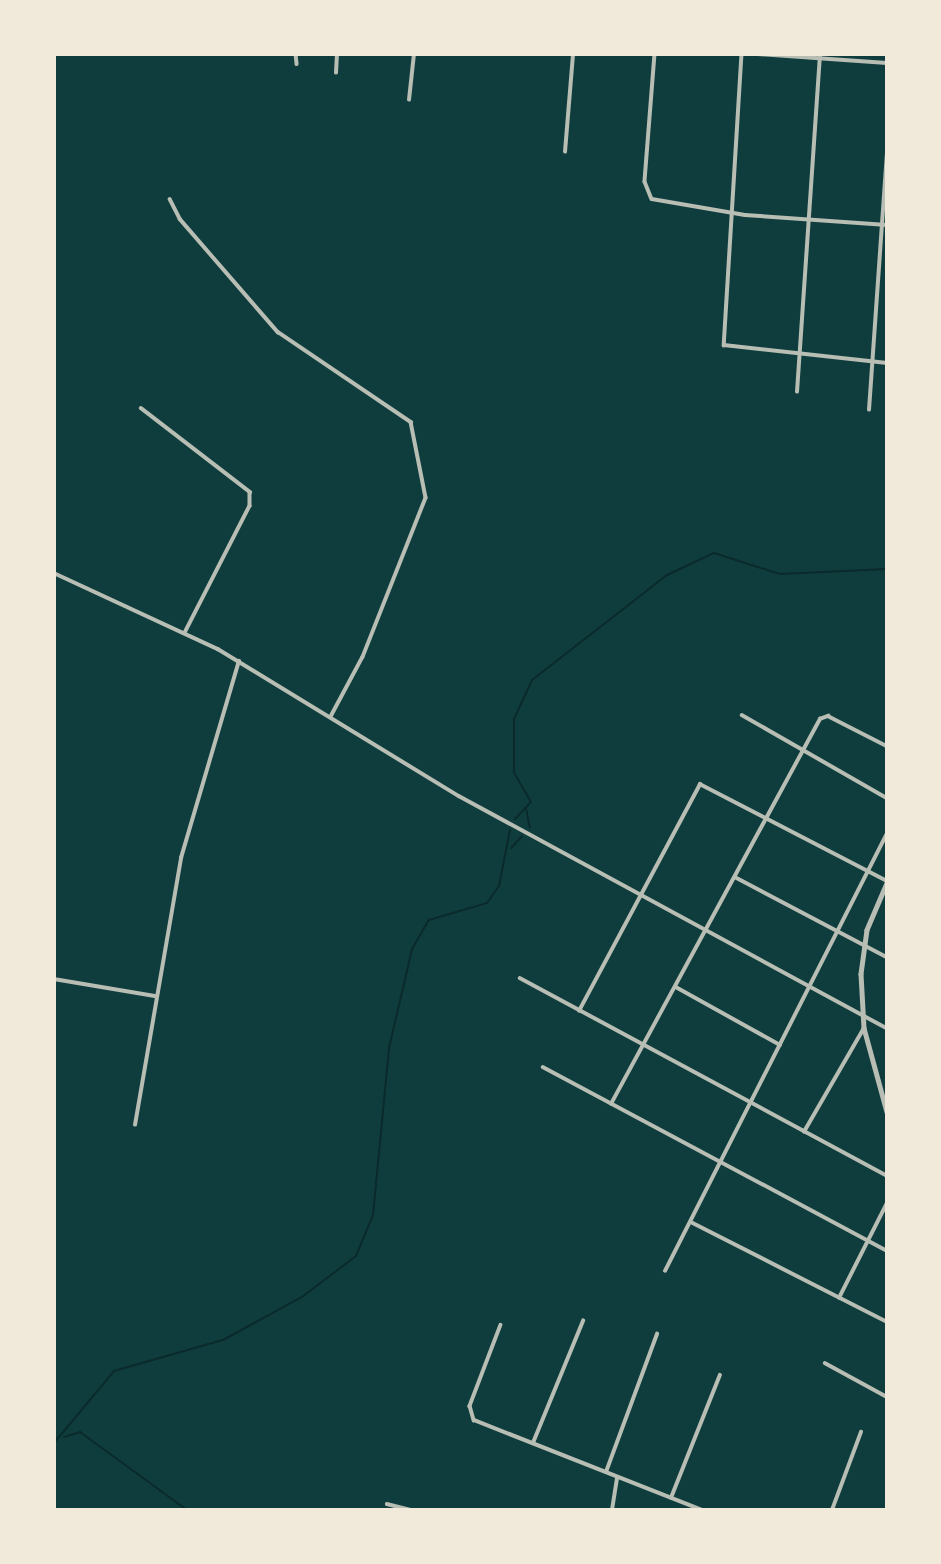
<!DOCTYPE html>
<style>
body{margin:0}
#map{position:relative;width:941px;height:1564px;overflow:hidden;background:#0f3d3e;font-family:Signika,sans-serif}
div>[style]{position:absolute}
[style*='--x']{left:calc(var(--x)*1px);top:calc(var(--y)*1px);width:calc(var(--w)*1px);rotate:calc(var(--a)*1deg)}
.stream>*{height:2px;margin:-1px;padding:0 1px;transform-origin:1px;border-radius:1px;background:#0a2a2b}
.minor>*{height:3.5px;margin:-1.75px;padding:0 1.75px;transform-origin:1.75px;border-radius:1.75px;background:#b8beb3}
.tertiary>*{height:4.5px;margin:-2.25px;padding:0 2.25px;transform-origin:2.25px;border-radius:2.25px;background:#b8beb3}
span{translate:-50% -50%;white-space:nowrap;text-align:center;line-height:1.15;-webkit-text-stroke:7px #f1e9da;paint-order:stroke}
.frame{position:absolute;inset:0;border:56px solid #f1e9da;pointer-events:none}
</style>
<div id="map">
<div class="stream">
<div style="--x:526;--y:808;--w:20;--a:79"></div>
<div style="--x:515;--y:819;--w:23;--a:-47"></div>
<div style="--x:531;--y:802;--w:34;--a:-120"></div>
<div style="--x:514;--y:772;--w:53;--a:-90"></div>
<div style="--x:514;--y:719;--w:43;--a:-65.2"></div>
<div style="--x:532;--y:680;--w:171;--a:-37.9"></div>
<div style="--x:667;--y:575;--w:52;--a:-25.1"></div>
<div style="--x:714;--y:553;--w:69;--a:17.7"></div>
<div style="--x:780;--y:574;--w:107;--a:-2.7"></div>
<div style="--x:511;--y:848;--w:16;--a:-47"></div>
<div style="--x:64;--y:1437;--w:17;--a:-17"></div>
<div style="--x:80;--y:1432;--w:132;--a:36.1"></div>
<div style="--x:54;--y:1443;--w:94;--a:-50.2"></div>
<div style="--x:114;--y:1371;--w:113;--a:-15.9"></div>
<div style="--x:223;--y:1340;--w:90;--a:-28.6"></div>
<div style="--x:302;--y:1297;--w:68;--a:-37.2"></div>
<div style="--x:356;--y:1256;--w:44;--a:-67.5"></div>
<div style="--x:373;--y:1215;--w:168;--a:-84.5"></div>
<div style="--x:389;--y:1048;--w:102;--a:-76.9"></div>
<div style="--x:412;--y:949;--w:34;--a:-60"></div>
<div style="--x:429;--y:920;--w:60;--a:-16.3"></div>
<div style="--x:487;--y:903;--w:21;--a:-55"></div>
<div style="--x:499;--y:886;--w:57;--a:-78.9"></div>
</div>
<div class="minor">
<div style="--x:296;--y:54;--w:10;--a:84"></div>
<div style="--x:655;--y:54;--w:128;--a:94.5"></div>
<div style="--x:645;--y:182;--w:18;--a:68"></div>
<div style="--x:652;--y:199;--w:94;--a:9.8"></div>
<div style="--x:745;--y:215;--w:142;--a:4"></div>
<div style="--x:742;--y:54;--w:292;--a:93.5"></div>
<div style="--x:724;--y:345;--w:164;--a:6.3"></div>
<div style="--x:758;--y:54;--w:129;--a:4"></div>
<div style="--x:336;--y:73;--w:19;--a:-87"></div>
<div style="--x:409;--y:100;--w:46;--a:-83.8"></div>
<div style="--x:565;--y:152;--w:98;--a:-85.3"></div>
<div style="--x:170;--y:199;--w:22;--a:63"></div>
<div style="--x:180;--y:219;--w:150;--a:49.1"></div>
<div style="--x:278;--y:332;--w:161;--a:34.1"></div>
<div style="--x:411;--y:422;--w:77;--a:78.8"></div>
<div style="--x:426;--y:498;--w:171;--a:111.6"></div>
<div style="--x:363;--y:657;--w:66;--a:118.1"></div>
<div style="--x:797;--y:392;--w:339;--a:-86.1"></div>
<div style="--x:141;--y:408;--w:138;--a:37.6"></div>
<div style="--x:250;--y:492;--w:14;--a:90"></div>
<div style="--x:250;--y:506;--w:143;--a:117.1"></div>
<div style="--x:869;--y:410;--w:256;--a:-86"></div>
<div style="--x:54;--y:573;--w:181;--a:24.9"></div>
<div style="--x:218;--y:649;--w:282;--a:31.4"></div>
<div style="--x:459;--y:796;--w:487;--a:28.5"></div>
<div style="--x:742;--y:715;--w:167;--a:29.8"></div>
<div style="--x:735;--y:877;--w:172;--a:27.8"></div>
<div style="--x:520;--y:978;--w:417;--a:28.3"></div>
<div style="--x:54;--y:979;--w:102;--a:9.6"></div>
<div style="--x:676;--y:987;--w:119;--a:29.1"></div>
<div style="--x:579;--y:1011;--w:257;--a:-61.9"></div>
<div style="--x:700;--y:784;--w:211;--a:27.4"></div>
<div style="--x:543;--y:1067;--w:390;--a:28.1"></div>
<div style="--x:611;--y:1104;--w:438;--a:-61.5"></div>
<div style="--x:820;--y:719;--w:9;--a:-21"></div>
<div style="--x:828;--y:716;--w:66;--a:27"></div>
<div style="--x:135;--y:1125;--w:271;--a:-80.2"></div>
<div style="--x:181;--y:858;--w:205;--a:-73.6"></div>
<div style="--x:804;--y:1132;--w:120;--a:-60"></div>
<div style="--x:691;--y:1222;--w:220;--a:27"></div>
<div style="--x:665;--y:1271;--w:491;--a:-63.1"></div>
<div style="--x:839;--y:1298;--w:106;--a:-63.2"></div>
<div style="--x:501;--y:1325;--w:87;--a:110.9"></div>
<div style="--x:470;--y:1406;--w:15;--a:74"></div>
<div style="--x:474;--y:1420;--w:246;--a:21.5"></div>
<div style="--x:825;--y:1363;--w:71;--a:28.7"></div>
<div style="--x:533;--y:1443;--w:132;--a:-67.7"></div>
<div style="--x:606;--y:1472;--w:147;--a:-69.7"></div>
<div style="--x:671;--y:1498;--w:132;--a:-68.3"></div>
<div style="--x:387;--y:1504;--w:25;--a:14"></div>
<div style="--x:612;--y:1510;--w:33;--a:-81"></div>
<div style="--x:832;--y:1510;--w:83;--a:-69.6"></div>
</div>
<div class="tertiary">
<div style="--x:887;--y:883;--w:51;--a:113.1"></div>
<div style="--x:867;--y:930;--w:44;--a:97.8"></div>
<div style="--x:861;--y:974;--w:54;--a:86.8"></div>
<div style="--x:864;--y:1028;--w:87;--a:74.7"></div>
</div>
<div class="frame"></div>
</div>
